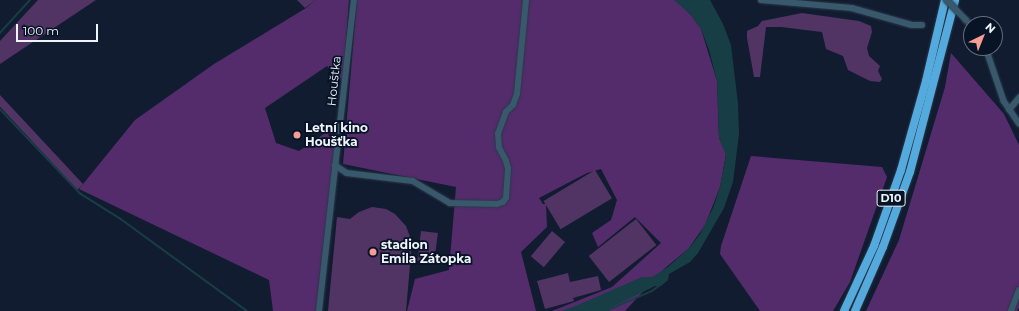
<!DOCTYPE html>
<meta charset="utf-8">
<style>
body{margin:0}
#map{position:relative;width:1019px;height:311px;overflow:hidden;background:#111c30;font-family:Montserrat,sans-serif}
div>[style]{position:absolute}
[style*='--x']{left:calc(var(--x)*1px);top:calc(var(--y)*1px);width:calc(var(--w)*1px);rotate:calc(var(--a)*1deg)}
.green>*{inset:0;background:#513464;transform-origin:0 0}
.forest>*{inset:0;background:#542c6c}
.water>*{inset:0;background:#183e45}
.stream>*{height:1.5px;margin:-0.75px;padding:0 0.75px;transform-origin:0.75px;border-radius:0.75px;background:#183e45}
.roads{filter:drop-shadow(0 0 1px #2c3649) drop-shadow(0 0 1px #2c3649)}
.minor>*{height:5.5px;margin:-2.75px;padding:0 2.75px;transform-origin:2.75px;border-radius:2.75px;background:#38586b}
.highway>*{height:8px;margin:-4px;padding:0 4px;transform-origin:4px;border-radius:4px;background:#54aadc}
.bridges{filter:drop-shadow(0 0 1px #2c3649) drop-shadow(0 0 1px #2c3649)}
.minor-bridge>*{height:5.5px;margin:-2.75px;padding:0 2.75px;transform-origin:2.75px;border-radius:2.75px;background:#38586b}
.dots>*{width:11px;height:11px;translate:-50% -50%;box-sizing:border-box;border:2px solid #081326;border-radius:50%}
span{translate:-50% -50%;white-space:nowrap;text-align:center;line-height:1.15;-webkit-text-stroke:3.5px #081326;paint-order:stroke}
.shield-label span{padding:1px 3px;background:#081326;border:1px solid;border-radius:3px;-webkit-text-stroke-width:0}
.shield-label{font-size:11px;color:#eff4fd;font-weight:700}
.street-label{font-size:12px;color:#eff4fd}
.poi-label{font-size:12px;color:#eff4fd;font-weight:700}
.left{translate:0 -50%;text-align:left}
.north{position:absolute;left:963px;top:16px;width:40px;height:40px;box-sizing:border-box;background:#081326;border:1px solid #646d7c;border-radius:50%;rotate:43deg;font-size:11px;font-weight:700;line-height:16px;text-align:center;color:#eff4fd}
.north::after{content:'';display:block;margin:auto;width:14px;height:18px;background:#f59c94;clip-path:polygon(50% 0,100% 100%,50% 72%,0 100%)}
.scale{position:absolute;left:16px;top:24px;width:82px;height:18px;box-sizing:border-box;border:2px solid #eff4fd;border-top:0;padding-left:5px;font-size:12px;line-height:14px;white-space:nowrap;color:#eff4fd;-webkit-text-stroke:3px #081326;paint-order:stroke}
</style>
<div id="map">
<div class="green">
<div style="clip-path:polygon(38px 0,96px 0,0 64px,0 41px)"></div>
<div style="clip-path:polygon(297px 0,315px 0,305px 8px)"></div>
<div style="clip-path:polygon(802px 13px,859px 21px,871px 26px,872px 32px,867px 48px,869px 56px,880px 66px,878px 71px,882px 79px,880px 82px,870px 81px,848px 70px,843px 56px,826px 49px,822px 32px,781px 27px,766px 27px,760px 77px,754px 77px,747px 38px,747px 31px,758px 26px,762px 21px)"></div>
<div style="left:0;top:95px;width:122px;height:8px;rotate:47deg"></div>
<div style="left:595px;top:170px;width:33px;height:60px;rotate:59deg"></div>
<div style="clip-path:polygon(372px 207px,386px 209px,395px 214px,406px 226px,412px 242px,406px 311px,328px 311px,337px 217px,350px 219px,359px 212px)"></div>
<div style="left:636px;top:219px;width:33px;height:60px;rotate:52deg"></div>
<div style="left:421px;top:231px;width:17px;height:30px;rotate:7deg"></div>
<div style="left:552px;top:231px;width:17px;height:33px;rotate:40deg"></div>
<div style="clip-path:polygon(568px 273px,570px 282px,598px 276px,601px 290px,573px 298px,574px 301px,545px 309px,537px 281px)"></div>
</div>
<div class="forest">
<div style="clip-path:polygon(315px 0,349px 0,343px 81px,327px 66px,265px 108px,276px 143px,299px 151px,337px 125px,321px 311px,273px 311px,269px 280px,79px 189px,135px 120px,214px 64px,306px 8px)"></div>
<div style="clip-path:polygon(357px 0,675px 0,691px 15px,701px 29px,717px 81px,719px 138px,726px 154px,720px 187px,705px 225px,689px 248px,664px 269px,625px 311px,552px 311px,612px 287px,661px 243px,635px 217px,598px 247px,592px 233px,611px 220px,617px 200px,601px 169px,587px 173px,539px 198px,543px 204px,546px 204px,547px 227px,521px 252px,536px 311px,407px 311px,415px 279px,449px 270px,456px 187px,343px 164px)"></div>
<div style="clip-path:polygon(951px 53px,1004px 114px,1019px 145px,1019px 307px,1017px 311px,866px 311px,899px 240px,945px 87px)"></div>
<div style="clip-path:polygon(751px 156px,882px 167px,887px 177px,850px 282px,833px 311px,760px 311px,720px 254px,721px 246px)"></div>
</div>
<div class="water">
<div style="clip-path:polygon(674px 0,710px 0,723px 24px,731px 45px,738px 104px,739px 134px,733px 182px,724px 208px,698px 253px,690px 262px,669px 274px,668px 280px,661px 286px,655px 286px,604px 311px,561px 311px,573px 307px,642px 277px,652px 277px,668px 267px,691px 246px,700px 234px,713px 208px,720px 187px,726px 155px,719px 138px,717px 81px,709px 50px,701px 29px,691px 15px)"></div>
</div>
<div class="stream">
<div style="--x:0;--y:33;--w:45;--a:-47.7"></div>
<div style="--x:0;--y:109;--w:117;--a:46.4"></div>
<div style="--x:81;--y:194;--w:47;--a:32"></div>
<div style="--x:121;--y:219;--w:156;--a:36.1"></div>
<div style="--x:606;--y:311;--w:50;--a:-23.5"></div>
<div style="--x:652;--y:291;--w:9;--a:-36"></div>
</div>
<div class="roads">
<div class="minor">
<div style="--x:761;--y:0;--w:91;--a:5"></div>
<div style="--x:852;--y:8;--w:62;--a:15.8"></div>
<div style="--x:912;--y:25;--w:10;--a:0"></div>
<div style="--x:966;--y:20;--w:7;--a:45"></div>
<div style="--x:986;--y:48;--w:56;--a:71.2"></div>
<div style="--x:1004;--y:101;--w:27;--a:56"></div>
<div style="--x:1009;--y:110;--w:16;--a:-50"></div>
<div style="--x:335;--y:165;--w:14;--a:34"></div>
<div style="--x:347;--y:173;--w:66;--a:6.9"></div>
<div style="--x:413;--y:181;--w:43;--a:30.7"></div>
<div style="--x:450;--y:203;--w:47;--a:1.2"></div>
<div style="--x:497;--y:204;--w:6;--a:-18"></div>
<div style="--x:503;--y:202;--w:5;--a:-53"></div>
<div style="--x:506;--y:198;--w:29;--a:-86"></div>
<div style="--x:508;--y:169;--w:8;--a:-104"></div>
<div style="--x:506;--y:161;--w:15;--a:-118"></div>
<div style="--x:499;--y:148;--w:14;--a:-94"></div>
<div style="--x:498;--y:134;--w:23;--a:-70"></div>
<div style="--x:506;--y:112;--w:10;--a:-45"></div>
<div style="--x:513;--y:105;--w:12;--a:-70"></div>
<div style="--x:517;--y:94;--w:94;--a:-84.5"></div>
<div style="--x:319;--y:311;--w:313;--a:-83.6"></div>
<div style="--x:1011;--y:311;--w:22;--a:-69"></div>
</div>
<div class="highway">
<div style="--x:844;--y:311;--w:72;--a:-65.2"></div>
<div style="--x:874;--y:246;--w:81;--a:-70.4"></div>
<div style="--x:901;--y:170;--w:92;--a:-74.3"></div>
<div style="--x:926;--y:81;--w:83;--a:-76.8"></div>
<div style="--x:855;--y:311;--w:70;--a:-66.4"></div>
<div style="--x:883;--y:247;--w:80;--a:-70.2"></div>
<div style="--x:910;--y:172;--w:178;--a:-75.3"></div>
</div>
</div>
<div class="bridges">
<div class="minor-bridge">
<div style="--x:947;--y:0;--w:28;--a:46"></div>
</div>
</div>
<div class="dots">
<div style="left:297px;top:135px;background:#f59c94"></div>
<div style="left:373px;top:252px;background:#f59c94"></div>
</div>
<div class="shield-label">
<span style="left:891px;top:198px">D10</span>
</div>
<div class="street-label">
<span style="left:334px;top:81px;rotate:-84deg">Houštka</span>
</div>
<div class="poi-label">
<span class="left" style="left:305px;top:135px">Letní kino<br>Houšťka</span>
<span class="left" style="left:381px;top:252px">stadion<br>Emila Zátopka</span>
</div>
<div class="north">N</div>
<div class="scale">100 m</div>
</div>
